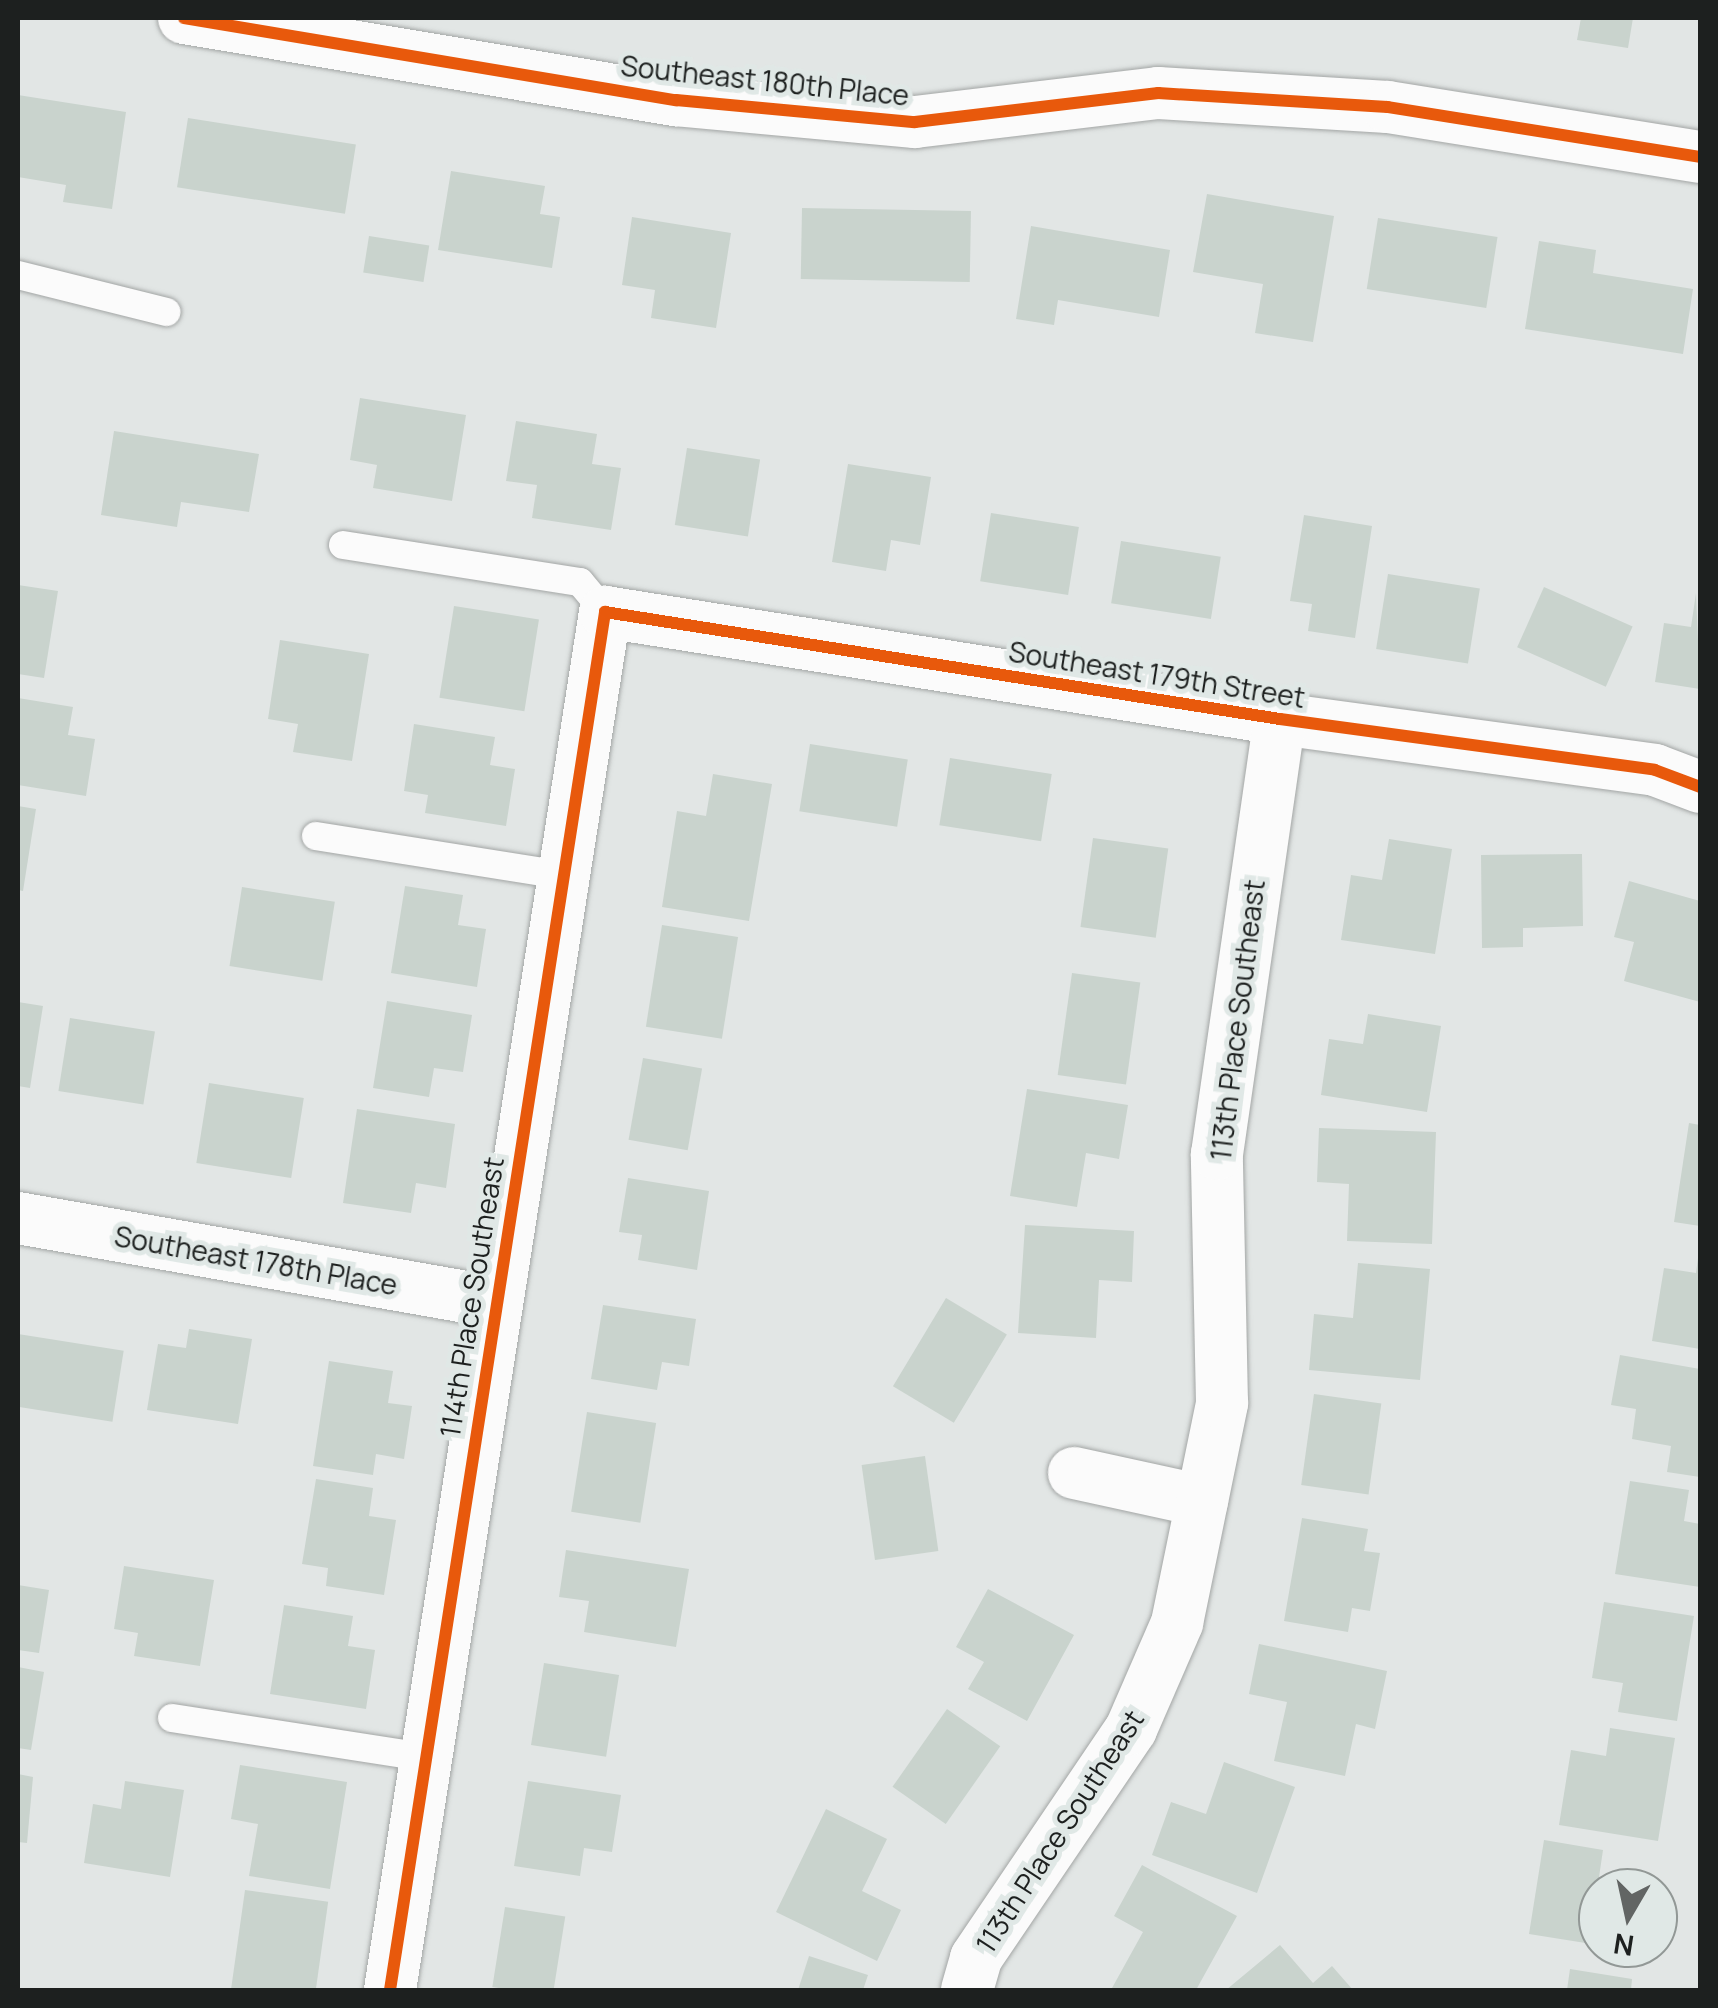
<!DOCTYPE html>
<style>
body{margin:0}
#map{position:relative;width:1718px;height:2008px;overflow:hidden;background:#e2e6e5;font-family:Manrope,sans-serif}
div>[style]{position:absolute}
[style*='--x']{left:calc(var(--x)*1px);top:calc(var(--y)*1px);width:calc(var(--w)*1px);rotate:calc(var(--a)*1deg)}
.building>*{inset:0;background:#c9d3cd;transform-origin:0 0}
.roads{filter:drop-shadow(0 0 2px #a3a6a5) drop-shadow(0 0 2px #a3a6a5)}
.lane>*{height:28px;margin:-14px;padding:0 14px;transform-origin:14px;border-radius:14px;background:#fbfbfb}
.street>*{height:52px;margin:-26px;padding:0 26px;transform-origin:26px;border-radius:26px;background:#fbfbfb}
.cycleway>*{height:12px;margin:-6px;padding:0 6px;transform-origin:6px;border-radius:6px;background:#e8590c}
span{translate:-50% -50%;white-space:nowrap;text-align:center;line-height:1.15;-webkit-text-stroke:10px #e0e8e6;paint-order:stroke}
.street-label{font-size:28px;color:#1d201f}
.frame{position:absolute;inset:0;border:20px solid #1d201f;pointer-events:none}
.north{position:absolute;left:1578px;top:1868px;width:100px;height:100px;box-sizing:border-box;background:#e0e8e6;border:2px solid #929896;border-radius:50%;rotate:189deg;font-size:28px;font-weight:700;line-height:40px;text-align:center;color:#1d201f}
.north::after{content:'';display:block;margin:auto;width:35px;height:45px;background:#626564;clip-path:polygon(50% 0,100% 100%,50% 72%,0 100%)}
</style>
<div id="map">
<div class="building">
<div style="clip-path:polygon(1581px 18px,1633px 18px,1628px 48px,1577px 40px)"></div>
<div style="clip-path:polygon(18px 95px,126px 112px,112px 209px,63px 202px,66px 185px,18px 177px)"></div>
<div style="left:188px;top:118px;width:170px;height:70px;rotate:9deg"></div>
<div style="clip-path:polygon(451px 171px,545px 186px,540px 214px,560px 217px,552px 268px,438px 250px)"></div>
<div style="clip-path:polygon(1207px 194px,1334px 216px,1313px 342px,1255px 333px,1263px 284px,1193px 272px)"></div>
<div style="left:802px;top:208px;width:169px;height:71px;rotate:1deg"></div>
<div style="clip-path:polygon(632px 217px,731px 233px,716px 328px,651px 318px,655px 290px,622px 285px)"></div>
<div style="left:1378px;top:218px;width:121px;height:72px;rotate:9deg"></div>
<div style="clip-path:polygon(1031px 226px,1170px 250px,1159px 317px,1058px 300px,1054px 325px,1016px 319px)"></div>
<div style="left:369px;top:236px;width:61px;height:37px;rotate:9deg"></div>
<div style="clip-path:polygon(1539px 241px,1596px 250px,1593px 273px,1693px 289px,1683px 354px,1525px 329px)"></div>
<div style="clip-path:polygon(360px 398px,466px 415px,452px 501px,373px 488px,377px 465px,350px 460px)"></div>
<div style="clip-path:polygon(516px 421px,597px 434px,592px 464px,621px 468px,611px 530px,532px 518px,537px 485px,506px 481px)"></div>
<div style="clip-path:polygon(114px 431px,259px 454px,249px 512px,181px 502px,177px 527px,101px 515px)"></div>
<div style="left:687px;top:448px;width:74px;height:78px;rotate:9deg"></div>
<div style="clip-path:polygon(848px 464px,931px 477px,920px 545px,891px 540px,886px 571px,832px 562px)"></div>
<div style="left:991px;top:513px;width:89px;height:69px;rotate:9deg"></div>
<div style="clip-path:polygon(1304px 515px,1372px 526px,1355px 638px,1308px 631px,1312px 604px,1290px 601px)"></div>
<div style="left:1121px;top:541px;width:101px;height:63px;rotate:9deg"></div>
<div style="left:1388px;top:574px;width:93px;height:76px;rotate:9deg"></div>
<div style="clip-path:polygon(18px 585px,58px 591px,44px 678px,18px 674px)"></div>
<div style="left:1544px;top:587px;width:97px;height:66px;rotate:24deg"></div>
<div style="clip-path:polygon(1696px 593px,1700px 689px,1655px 682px,1664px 623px,1691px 627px)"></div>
<div style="left:454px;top:606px;width:86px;height:93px;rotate:9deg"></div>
<div style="clip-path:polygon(280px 640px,369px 654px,352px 761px,293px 752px,298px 724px,268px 719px)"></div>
<div style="clip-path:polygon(18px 698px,73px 707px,68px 735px,95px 739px,86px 796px,18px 785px)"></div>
<div style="clip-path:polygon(414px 724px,495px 737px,490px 765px,515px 769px,506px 826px,425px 813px,428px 795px,404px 791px)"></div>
<div style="left:810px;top:744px;width:99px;height:68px;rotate:9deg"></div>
<div style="left:950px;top:758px;width:103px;height:68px;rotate:9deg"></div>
<div style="clip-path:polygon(713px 774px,772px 784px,749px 921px,662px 907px,677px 811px,706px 816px)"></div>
<div style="clip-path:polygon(18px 806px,36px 809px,23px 891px,18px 890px)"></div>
<div style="left:1093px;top:838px;width:76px;height:90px;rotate:8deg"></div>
<div style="clip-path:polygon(1389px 839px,1452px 849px,1435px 954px,1341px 940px,1351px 875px,1382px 880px)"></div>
<div style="clip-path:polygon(1582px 854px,1583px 926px,1523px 928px,1523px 947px,1482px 948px,1481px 855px)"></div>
<div style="clip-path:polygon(1629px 881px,1700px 901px,1700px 1002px,1624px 981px,1634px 942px,1614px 937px)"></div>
<div style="clip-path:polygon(405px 886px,463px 895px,458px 925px,486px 929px,477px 987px,391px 973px)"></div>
<div style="left:242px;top:887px;width:94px;height:80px;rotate:9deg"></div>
<div style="left:662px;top:925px;width:77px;height:103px;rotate:9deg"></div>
<div style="left:1072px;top:973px;width:69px;height:103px;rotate:8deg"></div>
<div style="clip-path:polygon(387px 1001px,472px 1015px,463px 1072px,434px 1068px,429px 1097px,373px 1088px)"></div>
<div style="clip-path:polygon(18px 1002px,43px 1006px,30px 1088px,18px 1086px)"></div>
<div style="clip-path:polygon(1368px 1014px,1441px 1026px,1427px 1112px,1321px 1095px,1329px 1039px,1363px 1044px)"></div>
<div style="left:70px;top:1018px;width:86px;height:74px;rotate:9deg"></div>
<div style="left:643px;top:1058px;width:60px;height:83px;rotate:10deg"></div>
<div style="left:209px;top:1083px;width:96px;height:81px;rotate:9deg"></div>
<div style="clip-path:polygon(1027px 1089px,1128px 1105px,1119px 1159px,1086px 1153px,1077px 1207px,1010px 1196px)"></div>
<div style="clip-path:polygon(357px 1109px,455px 1124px,446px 1188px,416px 1183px,411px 1213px,343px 1203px)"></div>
<div style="clip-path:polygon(1689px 1123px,1700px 1125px,1700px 1226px,1674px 1222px)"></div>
<div style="clip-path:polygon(1319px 1128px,1436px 1132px,1432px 1244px,1347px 1241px,1349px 1184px,1317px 1182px)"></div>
<div style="clip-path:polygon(628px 1178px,709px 1191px,697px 1270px,638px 1260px,642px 1235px,619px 1232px)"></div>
<div style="clip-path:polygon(1025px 1225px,1134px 1231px,1132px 1282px,1099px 1280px,1096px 1338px,1018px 1333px)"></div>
<div style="clip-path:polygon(1698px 1258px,1700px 1349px,1652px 1341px,1664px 1268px,1696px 1273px)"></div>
<div style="clip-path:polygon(1358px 1263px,1430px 1269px,1420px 1380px,1309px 1370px,1314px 1314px,1353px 1318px)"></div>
<div style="left:946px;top:1298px;width:71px;height:103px;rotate:31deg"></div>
<div style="clip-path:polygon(603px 1305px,696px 1319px,689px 1366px,662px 1362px,657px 1390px,591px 1379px)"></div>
<div style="clip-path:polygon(189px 1329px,252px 1339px,238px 1424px,147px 1410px,158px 1344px,186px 1348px)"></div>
<div style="left:18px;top:1334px;width:107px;height:72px;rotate:9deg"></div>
<div style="clip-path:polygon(1620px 1355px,1700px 1369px,1700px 1477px,1667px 1472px,1671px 1446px,1632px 1439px,1636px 1409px,1611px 1405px)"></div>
<div style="clip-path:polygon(329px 1361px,393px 1371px,388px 1403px,412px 1406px,404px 1459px,376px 1454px,373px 1475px,313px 1466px)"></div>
<div style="left:1314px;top:1394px;width:68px;height:92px;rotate:8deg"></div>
<div style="left:587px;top:1412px;width:70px;height:101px;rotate:9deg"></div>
<div style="left:925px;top:1456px;width:96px;height:64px;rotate:82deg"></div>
<div style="clip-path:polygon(316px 1479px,373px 1488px,369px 1516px,396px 1520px,384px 1595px,326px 1586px,328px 1568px,302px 1564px)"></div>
<div style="clip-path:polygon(1630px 1481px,1689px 1490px,1684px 1521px,1700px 1524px,1700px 1587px,1615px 1574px)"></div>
<div style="clip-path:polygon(1302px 1518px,1368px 1529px,1364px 1551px,1380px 1553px,1370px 1611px,1352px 1608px,1348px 1632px,1284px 1621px)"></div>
<div style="clip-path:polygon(566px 1550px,689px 1569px,676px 1647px,584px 1632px,589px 1601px,559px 1597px)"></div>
<div style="clip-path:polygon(124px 1566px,214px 1580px,200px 1666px,134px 1656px,138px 1633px,114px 1629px)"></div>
<div style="clip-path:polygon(18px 1585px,49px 1590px,39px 1653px,18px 1650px)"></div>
<div style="clip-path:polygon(988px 1589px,1074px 1635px,1027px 1721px,968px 1689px,984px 1662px,956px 1647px)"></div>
<div style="clip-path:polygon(1604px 1602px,1694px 1616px,1677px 1721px,1618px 1712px,1623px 1683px,1592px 1678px)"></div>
<div style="clip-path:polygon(284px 1605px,353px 1616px,348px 1646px,375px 1650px,366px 1709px,270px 1694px)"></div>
<div style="clip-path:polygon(1259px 1644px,1387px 1671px,1375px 1729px,1356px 1724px,1345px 1776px,1274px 1761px,1287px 1702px,1249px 1694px)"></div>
<div style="left:544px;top:1663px;width:76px;height:83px;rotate:9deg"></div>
<div style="clip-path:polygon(18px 1667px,44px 1672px,31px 1750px,18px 1748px)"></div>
<div style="left:947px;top:1709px;width:65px;height:95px;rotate:35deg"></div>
<div style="clip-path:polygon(1610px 1728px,1675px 1738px,1658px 1841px,1559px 1825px,1571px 1750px,1606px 1756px)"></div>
<div style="clip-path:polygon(1224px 1762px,1295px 1787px,1257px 1893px,1152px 1855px,1171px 1802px,1206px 1814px)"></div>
<div style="clip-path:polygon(240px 1765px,347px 1782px,330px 1889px,249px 1876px,258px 1824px,231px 1819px)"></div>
<div style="clip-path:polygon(18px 1774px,33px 1777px,27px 1843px,18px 1842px)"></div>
<div style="clip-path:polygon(125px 1781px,184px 1790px,170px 1877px,84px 1863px,93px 1804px,121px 1809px)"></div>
<div style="clip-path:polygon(528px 1781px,621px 1795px,612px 1852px,584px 1848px,580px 1876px,514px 1866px)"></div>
<div style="clip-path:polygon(826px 1809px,887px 1839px,862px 1891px,901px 1910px,877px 1961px,776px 1912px)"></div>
<div style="clip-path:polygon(1544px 1840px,1603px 1850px,1598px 1884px,1612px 1886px,1598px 1888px,1598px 1945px,1529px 1934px)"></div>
<div style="clip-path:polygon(1142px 1865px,1237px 1916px,1196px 1990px,1112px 1988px,1143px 1932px,1114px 1916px)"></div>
<div style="left:245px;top:1890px;width:84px;height:101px;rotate:8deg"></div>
<div style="left:505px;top:1907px;width:61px;height:81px;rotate:9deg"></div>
<div style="clip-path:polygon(1280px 1945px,1313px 1983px,1332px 1966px,1353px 1990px,1226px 1990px)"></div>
<div style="clip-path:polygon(809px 1956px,868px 1975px,863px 1990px,798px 1990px)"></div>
<div style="clip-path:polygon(1570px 1969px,1632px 1979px,1631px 1990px,1567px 1990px)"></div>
</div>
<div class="roads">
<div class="lane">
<div style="--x:18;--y:275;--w:153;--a:14"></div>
<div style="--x:343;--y:545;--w:240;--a:8.9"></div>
<div style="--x:580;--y:582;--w:39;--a:50"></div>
<div style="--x:316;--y:836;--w:250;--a:9"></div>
<div style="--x:172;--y:1718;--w:256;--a:8.8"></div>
</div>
<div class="street">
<div style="--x:184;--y:18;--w:499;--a:9.5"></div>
<div style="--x:676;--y:100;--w:240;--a:5.3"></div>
<div style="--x:915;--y:122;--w:245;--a:-6.8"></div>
<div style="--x:1158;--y:93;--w:230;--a:3.5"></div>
<div style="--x:1388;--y:107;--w:316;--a:9.1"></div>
<div style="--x:18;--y:1218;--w:484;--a:10"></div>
<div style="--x:1074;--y:1473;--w:131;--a:12.3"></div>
<div style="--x:390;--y:1990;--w:1395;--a:-81.13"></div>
<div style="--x:605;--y:612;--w:683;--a:9.01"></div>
<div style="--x:1280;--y:719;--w:378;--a:7.7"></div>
<div style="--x:1655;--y:770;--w:48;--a:20.7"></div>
<div style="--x:967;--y:1990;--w:33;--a:-74"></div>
<div style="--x:976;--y:1958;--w:277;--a:-55.9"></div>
<div style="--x:1131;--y:1729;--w:116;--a:-66.5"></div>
<div style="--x:1177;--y:1623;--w:225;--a:-78.4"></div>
<div style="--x:1222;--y:1403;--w:249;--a:-91.2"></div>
<div style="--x:1217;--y:1154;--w:440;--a:-81.8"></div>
</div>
</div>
<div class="cycleway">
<div style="--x:184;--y:18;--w:499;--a:9.5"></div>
<div style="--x:676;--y:100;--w:240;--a:5.3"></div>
<div style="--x:915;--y:122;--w:245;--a:-6.8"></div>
<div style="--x:1158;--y:93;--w:230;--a:3.5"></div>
<div style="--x:1388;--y:107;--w:316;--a:9.1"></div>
<div style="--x:390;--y:1990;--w:1395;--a:-81.13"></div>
<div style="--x:605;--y:612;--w:683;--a:9.01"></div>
<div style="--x:1280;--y:719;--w:378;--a:7.7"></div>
<div style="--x:1655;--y:770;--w:48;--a:20.7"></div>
</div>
<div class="street-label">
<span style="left:765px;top:80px;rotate:6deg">Southeast 180th Place</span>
<span style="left:1157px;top:674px;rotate:9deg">Southeast 179th Street</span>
<span style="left:1237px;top:1020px;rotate:-83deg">113th Place Southeast</span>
<span style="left:256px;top:1260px;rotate:10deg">Southeast 178th Place</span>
<span style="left:471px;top:1297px;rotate:-81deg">114th Place Southeast</span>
<span style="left:1059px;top:1831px;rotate:-57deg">113th Place Southeast</span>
</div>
<div class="frame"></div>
<div class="north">N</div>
</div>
